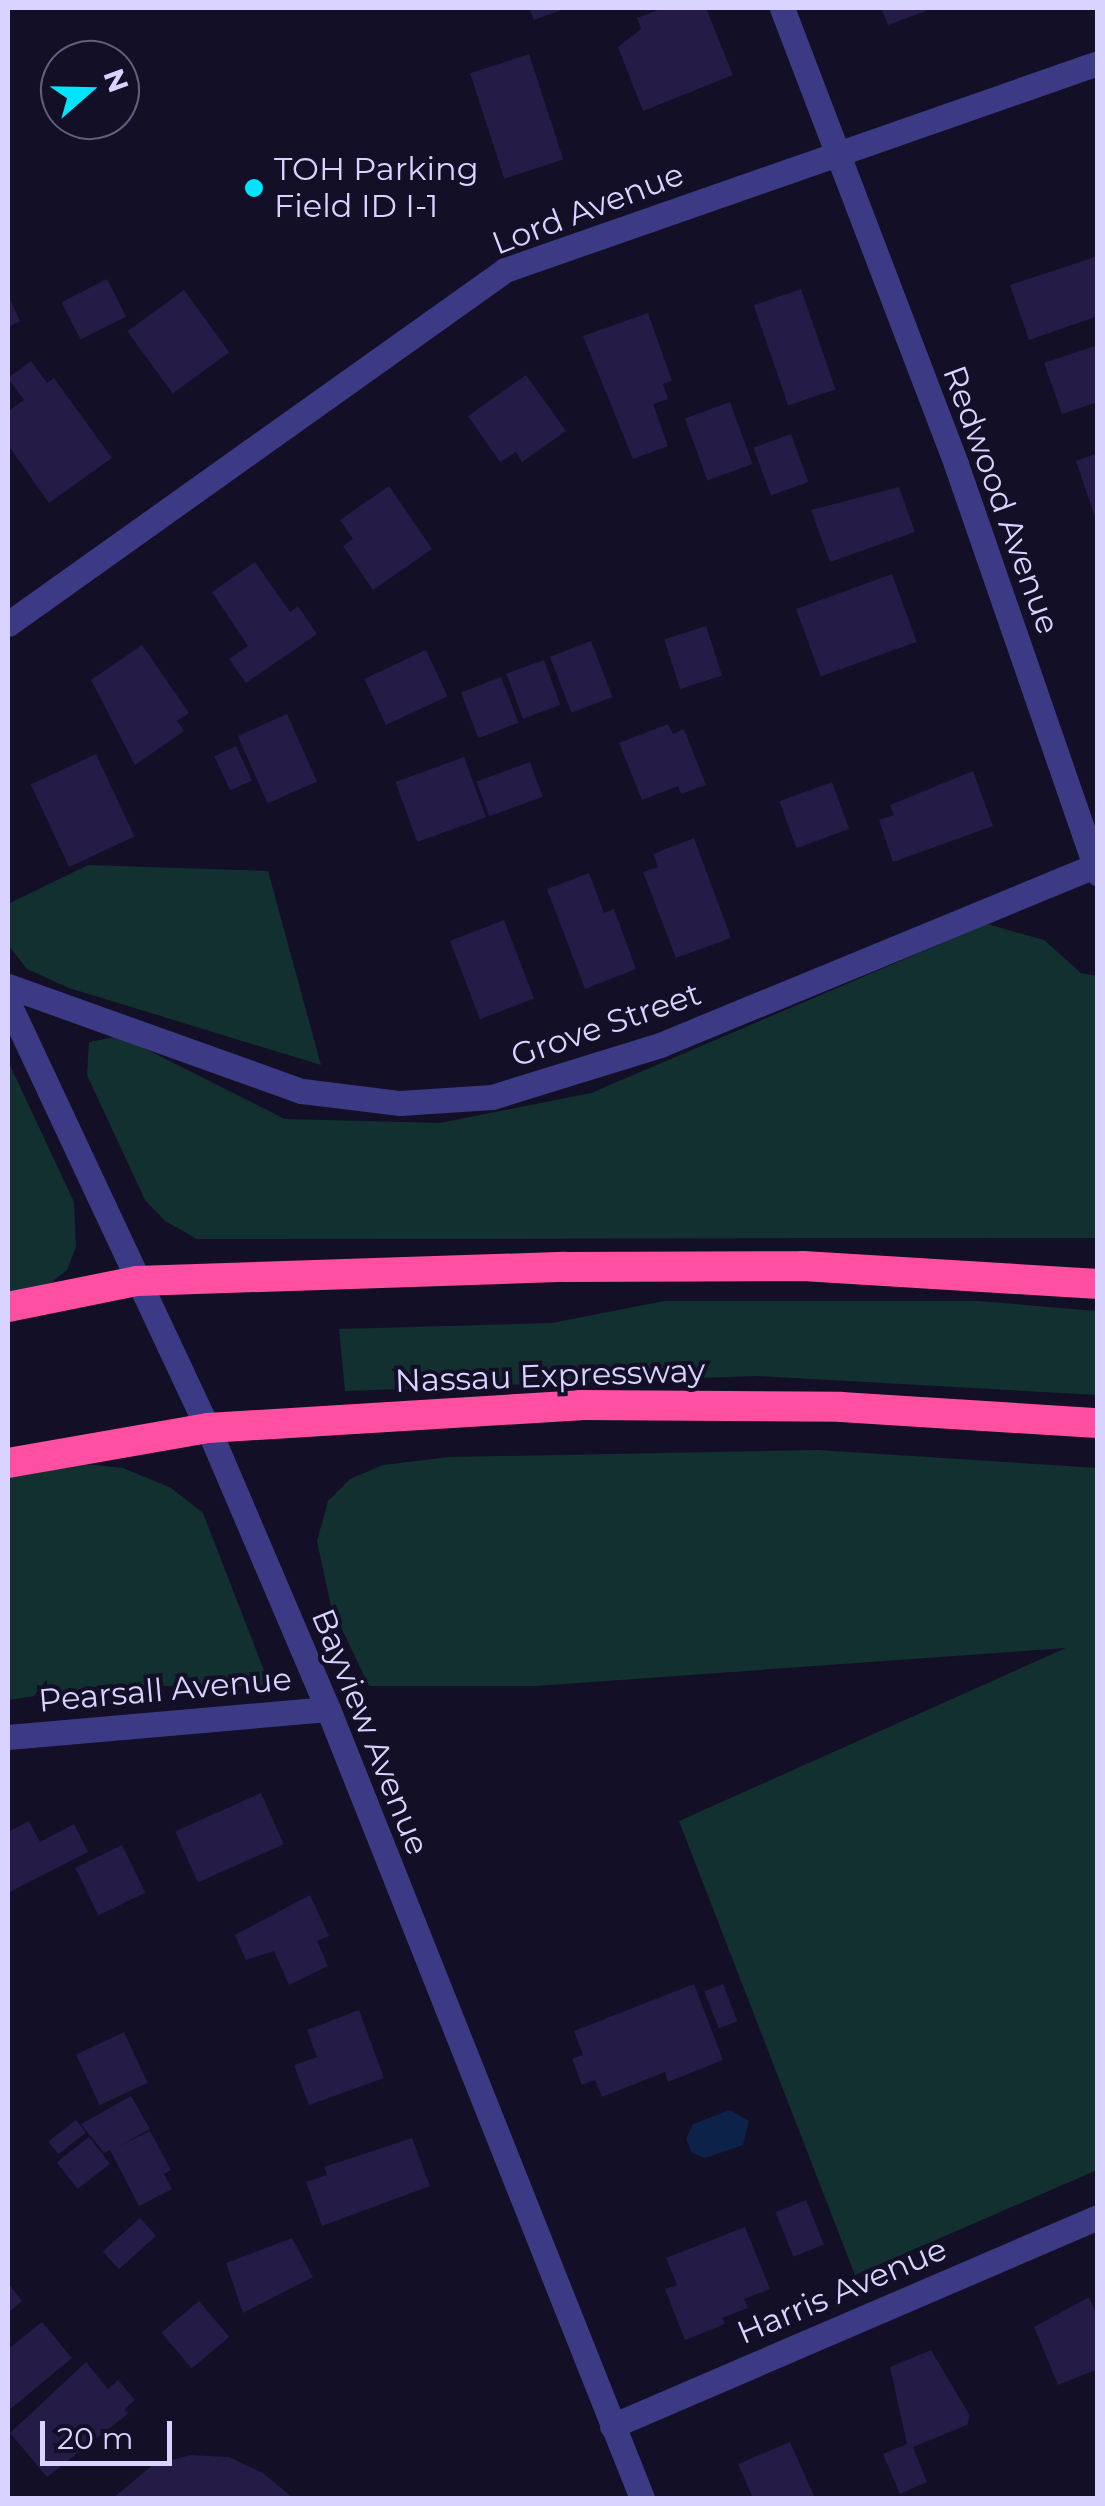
<!DOCTYPE html>
<style>
body{margin:0}
#map{position:relative;width:1105px;height:2506px;overflow:hidden;background:#130f26;font-family:Montserrat,sans-serif}
div>[style]{position:absolute}
[style*='--x']{left:calc(var(--x)*1px);top:calc(var(--y)*1px);width:calc(var(--w)*1px);rotate:calc(var(--a)*1deg)}
.green>*{inset:0;background:#12302f}
.water>*{inset:0;background:#0c2248}
.building>*{inset:0;background:#241b47;transform-origin:0 0}
.minor>*{height:25px;margin:-12.5px;padding:0 12.5px;transform-origin:12.5px;border-radius:12.5px;background:#3d3a85}
.highway>*{height:30px;margin:-15px;padding:0 15px;transform-origin:15px;border-radius:15px;background:#ff4fa3}
.dots>*{width:28px;height:28px;translate:-50% -50%;box-sizing:border-box;border:5px solid #130f26;border-radius:50%}
span{translate:-50% -50%;white-space:nowrap;text-align:center;line-height:1.15;-webkit-text-stroke:8px #130f26;paint-order:stroke}
.poi-label{font-size:32px;color:#d9d4ff}
.left{translate:0 -50%;text-align:left}
.street-label{font-size:32px;color:#d9d4ff}
.frame{position:absolute;inset:0;border:10px solid #d9d4ff;pointer-events:none}
.north{position:absolute;left:40px;top:40px;width:100px;height:100px;box-sizing:border-box;background:#130f26;border:2px solid #625e7d;border-radius:50%;rotate:70deg;font-size:28px;font-weight:700;line-height:40px;text-align:center;color:#d9d4ff}
.north::after{content:'';display:block;margin:auto;width:35px;height:45px;background:#00e5ff;clip-path:polygon(50% 0,100% 100%,50% 72%,0 100%)}
.scale{position:absolute;left:40px;top:2421px;width:132px;height:45px;box-sizing:border-box;border:5px solid #d9d4ff;border-top:0;padding-left:12px;font-size:30px;line-height:35px;white-space:nowrap;color:#d9d4ff;-webkit-text-stroke:8px #130f26;paint-order:stroke}
</style>
<div id="map">
<div class="green">
<div style="clip-path:polygon(88px 865px,268px 871px,321px 1065px,69px 988px,27px 969px,8px 945px,8px 904px)"></div>
<div style="clip-path:polygon(987px 924px,1044px 940px,1081px 973px,1097px 976px,1097px 1238px,197px 1239px,165px 1221px,145px 1200px,87px 1075px,89px 1042px,120px 1036px,285px 1119px,440px 1123px,591px 1093px)"></div>
<div style="clip-path:polygon(8px 1061px,74px 1202px,76px 1247px,67px 1270px,48px 1285px,8px 1298px)"></div>
<div style="clip-path:polygon(664px 1301px,978px 1301px,1097px 1311px,1097px 1395px,756px 1376px,345px 1391px,339px 1329px,552px 1323px)"></div>
<div style="clip-path:polygon(818px 1450px,1098px 1468px,1097px 2170px,855px 2275px,679px 1821px,1066px 1648px,536px 1686px,369px 1686px,331px 1606px,317px 1541px,328px 1501px,350px 1479px,383px 1465px,450px 1457px)"></div>
<div style="clip-path:polygon(85px 1464px,123px 1468px,171px 1488px,203px 1513px,270px 1686px,103px 1686px,8px 1700px,8px 1475px)"></div>
</div>
<div class="water">
<div style="clip-path:polygon(730px 2110px,749px 2121px,743px 2145px,705px 2158px,692px 2153px,686px 2139px,693px 2124px)"></div>
</div>
<div class="building">
<div style="clip-path:polygon(529px 8px,567px 8px,534px 20px)"></div>
<div style="clip-path:polygon(663px 8px,706px 8px,733px 75px,643px 111px,618px 47px,641px 29px,637px 18px)"></div>
<div style="clip-path:polygon(881px 8px,934px 8px,888px 25px)"></div>
<div style="left:529px;top:54px;width:111px;height:62px;rotate:72deg"></div>
<div style="clip-path:polygon(1098px 256px,1098px 316px,1029px 340px,1010px 285px)"></div>
<div style="left:107px;top:279px;width:42px;height:51px;rotate:63deg"></div>
<div style="left:801px;top:289px;width:106px;height:50px;rotate:71deg"></div>
<div style="left:184px;top:290px;width:77px;height:70px;rotate:54deg"></div>
<div style="clip-path:polygon(8px 295px,20px 321px,8px 327px)"></div>
<div style="clip-path:polygon(648px 313px,672px 381px,663px 384px,668px 399px,653px 404px,668px 446px,633px 459px,583px 336px)"></div>
<div style="clip-path:polygon(1098px 345px,1098px 402px,1062px 414px,1044px 363px)"></div>
<div style="clip-path:polygon(31px 361px,47px 383px,54px 378px,112px 458px,49px 503px,8px 445px,8px 411px,24px 400px,8px 378px)"></div>
<div style="clip-path:polygon(526px 375px,566px 431px,522px 462px,516px 452px,500px 462px,468px 416px)"></div>
<div style="left:730px;top:402px;width:66px;height:48px;rotate:70deg"></div>
<div style="left:791px;top:434px;width:51px;height:40px;rotate:70deg"></div>
<div style="clip-path:polygon(1098px 453px,1098px 523px,1097px 523px,1076px 461px)"></div>
<div style="clip-path:polygon(389px 486px,432px 549px,373px 590px,343px 546px,353px 539px,340px 520px)"></div>
<div style="clip-path:polygon(899px 487px,915px 532px,830px 562px,811px 510px)"></div>
<div style="clip-path:polygon(255px 562px,290px 612px,298px 606px,317px 634px,246px 683px,229px 659px,248px 646px,212px 592px)"></div>
<div style="left:892px;top:574px;width:72px;height:102px;rotate:70deg"></div>
<div style="left:706px;top:626px;width:52px;height:44px;rotate:72deg"></div>
<div style="left:591px;top:641px;width:60px;height:44px;rotate:69deg"></div>
<div style="clip-path:polygon(142px 645px,189px 713px,177px 721px,184px 731px,135px 765px,91px 680px)"></div>
<div style="left:426px;top:650px;width:51px;height:68px;rotate:65deg"></div>
<div style="left:544px;top:660px;width:48px;height:40px;rotate:70deg"></div>
<div style="left:501px;top:677px;width:49px;height:43px;rotate:69deg"></div>
<div style="left:287px;top:714px;width:74px;height:54px;rotate:66deg"></div>
<div style="clip-path:polygon(668px 724px,673px 734px,684px 729px,706px 785px,681px 794px,678px 786px,642px 800px,619px 743px)"></div>
<div style="left:236px;top:746px;width:38px;height:24px;rotate:65deg"></div>
<div style="left:96px;top:754px;width:91px;height:72px;rotate:65deg"></div>
<div style="left:464px;top:757px;width:64px;height:73px;rotate:70deg"></div>
<div style="left:530px;top:762px;width:37px;height:57px;rotate:70deg"></div>
<div style="clip-path:polygon(973px 771px,993px 826px,893px 862px,879px 820px,894px 815px,890px 805px)"></div>
<div style="left:832px;top:782px;width:50px;height:56px;rotate:70deg"></div>
<div style="clip-path:polygon(694px 838px,731px 938px,676px 958px,643px 872px,658px 867px,653px 854px)"></div>
<div style="clip-path:polygon(589px 873px,604px 913px,614px 909px,636px 969px,585px 989px,547px 889px)"></div>
<div style="left:504px;top:920px;width:84px;height:58px;rotate:69deg"></div>
<div style="left:261px;top:1793px;width:56px;height:94px;rotate:66deg"></div>
<div style="clip-path:polygon(29px 1821px,40px 1842px,74px 1824px,88px 1852px,8px 1893px,8px 1832px)"></div>
<div style="left:122px;top:1845px;width:53px;height:52px;rotate:64deg"></div>
<div style="clip-path:polygon(310px 1895px,329px 1936px,317px 1941px,328px 1966px,289px 1985px,274px 1951px,246px 1960px,235px 1935px)"></div>
<div style="clip-path:polygon(694px 1984px,723px 2060px,668px 2082px,665px 2072px,602px 2097px,595px 2080px,582px 2085px,572px 2059px,583px 2055px,574px 2031px)"></div>
<div style="left:723px;top:1984px;width:40px;height:20px;rotate:69deg"></div>
<div style="clip-path:polygon(359px 2010px,384px 2078px,309px 2105px,294px 2065px,317px 2057px,307px 2030px)"></div>
<div style="left:124px;top:2032px;width:56px;height:53px;rotate:65deg"></div>
<div style="clip-path:polygon(131px 2096px,150px 2129px,118px 2147px,150px 2131px,171px 2170px,164px 2174px,172px 2189px,139px 2206px,110px 2150px,104px 2153px,81px 2124px)"></div>
<div style="left:76px;top:2120px;width:16px;height:35px;rotate:52deg"></div>
<div style="left:89px;top:2137px;width:34px;height:41px;rotate:52deg"></div>
<div style="clip-path:polygon(412px 2138px,430px 2186px,322px 2226px,306px 2182px,327px 2175px,324px 2167px)"></div>
<div style="left:806px;top:2200px;width:48px;height:33px;rotate:68deg"></div>
<div style="left:140px;top:2218px;width:24px;height:50px;rotate:48deg"></div>
<div style="clip-path:polygon(745px 2227px,770px 2289px,744px 2299px,748px 2308px,722px 2318px,725px 2324px,685px 2340px,665px 2289px,677px 2285px,666px 2258px)"></div>
<div style="clip-path:polygon(292px 2238px,313px 2277px,243px 2313px,226px 2263px)"></div>
<div style="clip-path:polygon(8px 2283px,22px 2301px,8px 2313px)"></div>
<div style="clip-path:polygon(1089px 2297px,1098px 2317px,1098px 2369px,1058px 2385px,1034px 2327px)"></div>
<div style="left:199px;top:2301px;width:47px;height:49px;rotate:50deg"></div>
<div style="clip-path:polygon(42px 2322px,72px 2358px,8px 2411px,8px 2349px)"></div>
<div style="clip-path:polygon(931px 2350px,970px 2416px,967px 2425px,913px 2447px,927px 2482px,900px 2494px,883px 2454px,907px 2444px,890px 2367px)"></div>
<div style="clip-path:polygon(86px 2362px,108px 2389px,118px 2380px,135px 2400px,124px 2410px,129px 2413px,47px 2477px,10px 2433px)"></div>
<div style="clip-path:polygon(790px 2442px,815px 2498px,753px 2498px,738px 2464px)"></div>
<div style="clip-path:polygon(191px 2455px,229px 2457px,263px 2473px,293px 2498px,113px 2498px,154px 2464px)"></div>
</div>
<div class="minor">
<div style="--x:782;--y:8;--w:488;--a:69.1"></div>
<div style="--x:956;--y:464;--w:433;--a:70.9"></div>
<div style="--x:8;--y:624;--w:610;--a:-35.46"></div>
<div style="--x:505;--y:270;--w:628;--a:-19.24"></div>
<div style="--x:8;--y:986;--w:312;--a:19.7"></div>
<div style="--x:302;--y:1091;--w:99;--a:7"></div>
<div style="--x:400;--y:1103;--w:92;--a:-3.7"></div>
<div style="--x:492;--y:1097;--w:176;--a:-17.2"></div>
<div style="--x:660;--y:1045;--w:470;--a:-22.4"></div>
<div style="--x:8;--y:1002;--w:471;--a:64.9"></div>
<div style="--x:208;--y:1428;--w:306;--a:66.9"></div>
<div style="--x:328;--y:1709;--w:849;--a:68.3"></div>
<div style="--x:8;--y:1737;--w:321;--a:-5"></div>
<div style="--x:612;--y:2426;--w:529;--a:-23.27"></div>
</div>
<div class="highway">
<div style="--x:8;--y:1307;--w:132;--a:-11.4"></div>
<div style="--x:137;--y:1281;--w:428;--a:-1.9"></div>
<div style="--x:565;--y:1267;--w:238;--a:-0.2"></div>
<div style="--x:803;--y:1266;--w:296;--a:3.5"></div>
<div style="--x:8;--y:1463;--w:203;--a:-9.9"></div>
<div style="--x:208;--y:1428;--w:373;--a:-3.5"></div>
<div style="--x:580;--y:1405;--w:261;--a:0.4"></div>
<div style="--x:841;--y:1407;--w:257;--a:3.6"></div>
</div>
<div class="dots">
<div style="left:254px;top:188px;background:#00e5ff"></div>
</div>
<div class="poi-label">
<span class="left" style="left:274px;top:188px">TOH Parking<br>Field ID I-1</span>
</div>
<div class="street-label">
<span style="left:588px;top:209px;rotate:-21deg">Lord Avenue</span>
<span style="left:1001px;top:500px;rotate:70deg">Redwood Avenue</span>
<span style="left:606px;top:1025px;rotate:-19deg">Grove Street</span>
<span style="left:550px;top:1376px;rotate:-2deg">Nassau Expressway</span>
<span style="left:165px;top:1690px;rotate:-5deg">Pearsall Avenue</span>
<span style="left:370px;top:1732px;rotate:68deg">Bayview Avenue</span>
<span style="left:842px;top:2291px;rotate:-23deg">Harris Avenue</span>
</div>
<div class="frame"></div>
<div class="north">N</div>
<div class="scale">20 m</div>
</div>
